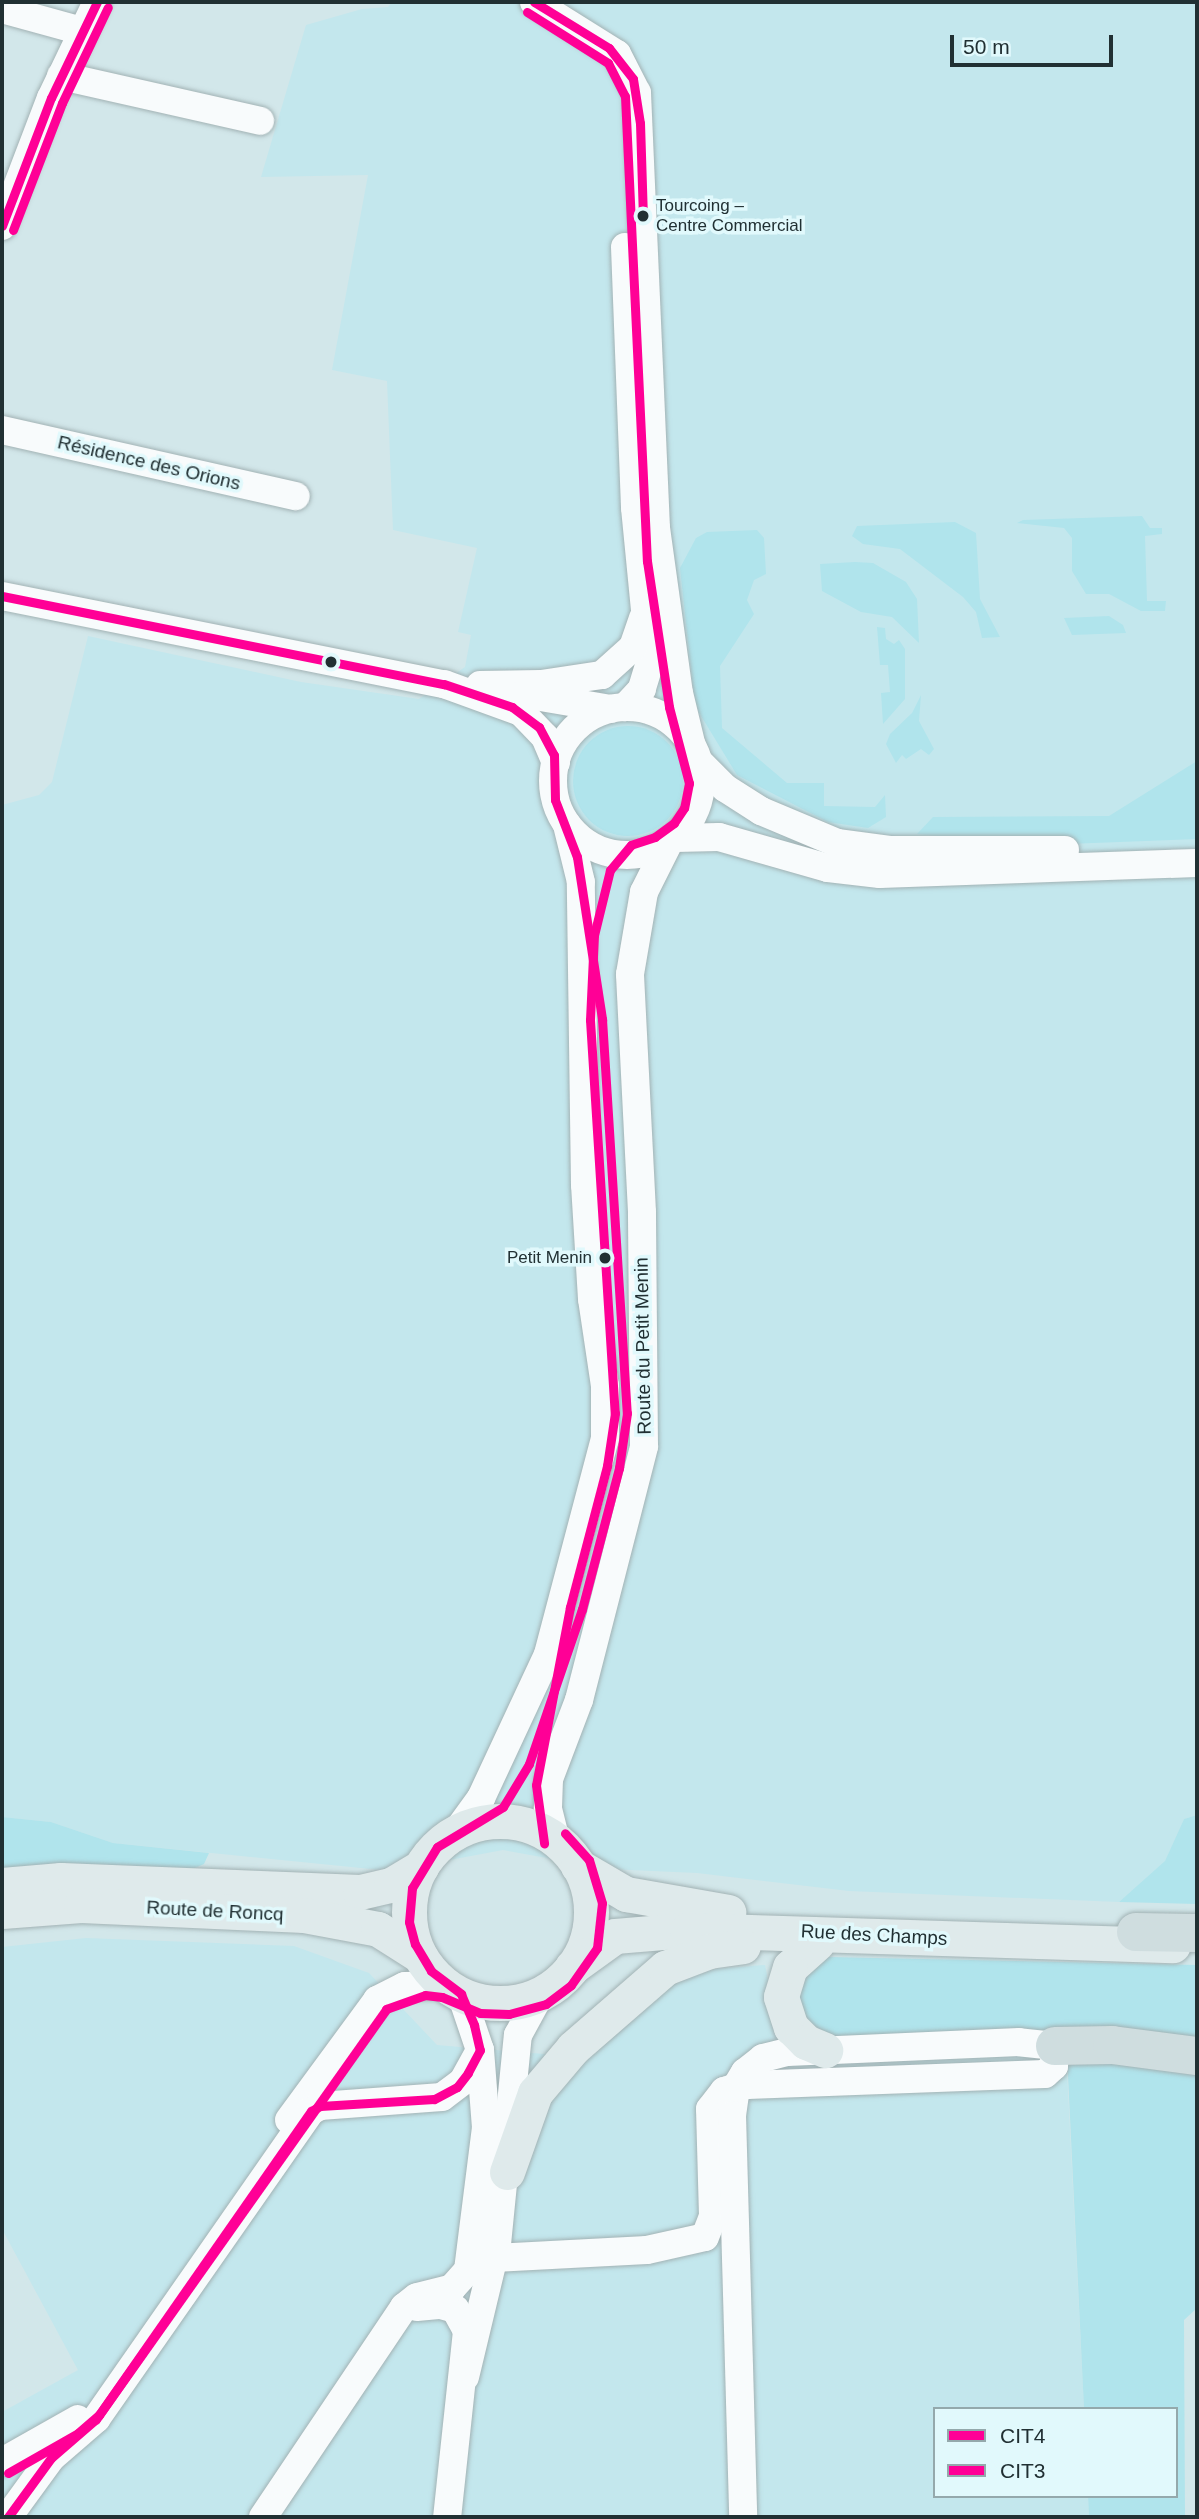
<!DOCTYPE html>
<meta charset="utf-8">
<style>
body{margin:0}
#map{position:relative;width:1199px;height:2519px;overflow:hidden;background:#d2e7ea;font-family:Arial,sans-serif}
div>[style]{position:absolute}
[style*='--x']{left:calc(var(--x)*1px);top:calc(var(--y)*1px);width:calc(var(--w)*1px);rotate:calc(var(--a)*1deg)}
.built>*{inset:0;background:#c3e7ed}
.green>*{inset:0;background:#b0e4ec}
.round{border-radius:50%}
.roads{filter:drop-shadow(0 0 2px #a2b2b4) drop-shadow(0 0 2px #a2b2b4)}
.minor>*{height:28px;margin:-14px;padding:0 14px;transform-origin:14px;border-radius:14px;background:#f8fbfc}
.minor>.ring{margin:-14px;padding:0;box-sizing:content-box;background:none;border:28px solid #f8fbfc;border-radius:50%}
.major>*{height:35px;margin:-17.5px;padding:0 17.5px;transform-origin:17.5px;border-radius:17.5px;background:#dfeaeb}
.major>.ring{margin:-17.5px;padding:0;box-sizing:content-box;background:none;border:35px solid #dfeaeb;border-radius:50%}
.highway>*{height:38px;margin:-19px;padding:0 19px;transform-origin:19px;border-radius:19px;background:#cfdddf}
.bus-1>*{height:9px;margin:-4.5px;padding:0 4.5px;transform-origin:4.5px;border-radius:4.5px;background:#ff0096}
.bus-2>*{height:9px;margin:-4.5px;padding:0 4.5px;transform-origin:4.5px;border-radius:4.5px;background:#ff0096}
.dots>*{width:19px;height:19px;translate:-50% -50%;box-sizing:border-box;border:4px solid #e1f9fc;border-radius:50%}
span{translate:-50% -50%;white-space:nowrap;text-align:center;line-height:1.15;-webkit-text-stroke:7px #e1f9fc;paint-order:stroke}
.bus-label{font-size:17px;color:#213033}
.left{translate:0 -50%;text-align:left}
.right{translate:-100% -50%;text-align:right}
.street-label{font-size:19px;color:#213033}
.frame{position:absolute;inset:0;border:4px solid #213033;pointer-events:none}
.legend{position:absolute;left:933px;top:2407px;width:245px;height:91px;box-sizing:border-box;background:#e1f9fc;border:2px solid #94a9ac;margin:0;padding:9px 12px;list-style:none;font-size:21px;color:#213033}
.legend li{display:flex;align-items:center;gap:14px;height:35px}
.legend b{width:35px;border:2px solid #94a9ac}
.scale{position:absolute;left:950px;top:35px;width:163px;height:32px;box-sizing:border-box;border:4px solid #213033;border-top:0;padding-left:9px;font-size:21px;line-height:24px;white-space:nowrap;color:#213033;-webkit-text-stroke:5px #e1f9fc;paint-order:stroke}
</style>
<div id="map">
<div class="built">
<div style="clip-path:polygon(392px 2px,1197px 2px,1197px 1815px,1184px 1819px,1165px 1862px,1119px 1902px,849px 1891px,697px 1873px,608px 1869px,503px 1850px,391px 1871px,113px 1843px,51px 1822px,2px 1817px,2px 805px,39px 795px,52px 782px,88px 636px,301px 682px,419px 699px,465px 667px,471px 635px,458px 632px,477px 548px,393px 530px,387px 381px,332px 370px,368px 175px,261px 177px,306px 25px,362px 9px,388px 7px)"></div>
<div style="clip-path:polygon(86px 1938px,294px 1946px,369px 1973px,437px 2045px,580px 2057px,657px 1992px,701px 1970px,765px 1965px,780px 2039px,1065px 2030px,1084px 2409px,935px 2409px,935px 2496px,1088px 2496px,1089px 2517px,2px 2517px,2px 2412px,78px 2370px,2px 2229px,2px 1947px)"></div>
</div>
<div class="green">
<div style="clip-path:polygon(1142px 516px,1150px 528px,1162px 528px,1162px 534px,1145px 536px,1147px 601px,1166px 601px,1165px 611px,1141px 611px,1109px 594px,1086px 594px,1072px 571px,1072px 538px,1064px 528px,1017px 523px,1023px 520px)"></div>
<div style="clip-path:polygon(955px 522px,976px 533px,980px 599px,1000px 637px,982px 638px,976px 612px,963px 597px,900px 549px,863px 544px,852px 536px,857px 526px)"></div>
<div style="clip-path:polygon(757px 530px,764px 538px,766px 574px,754px 580px,747px 600px,754px 614px,720px 666px,722px 728px,787px 783px,824px 783px,824px 806px,875px 807px,885px 795px,886px 817px,868px 828px,828px 822px,737px 775px,695px 706px,680px 568px,696px 538px,707px 532px)"></div>
<div style="clip-path:polygon(855px 562px,873px 563px,906px 582px,917px 599px,919px 643px,892px 617px,861px 612px,822px 591px,820px 564px)"></div>
<div style="clip-path:polygon(1109px 616px,1123px 625px,1126px 633px,1072px 635px,1064px 618px)"></div>
<div style="clip-path:polygon(877px 627px,885px 628px,886px 639px,894px 644px,899px 640px,905px 649px,905px 699px,883px 724px,881px 693px,890px 692px,888px 665px,880px 665px)"></div>
<div style="clip-path:polygon(921px 695px,919px 721px,934px 749px,929px 755px,921px 749px,906px 759px,902px 755px,896px 763px,886px 744px,890px 734px,912px 713px)"></div>
<div class="round" style="left:573px;top:726px;width:110px;height:110px"></div>
<div style="clip-path:polygon(1197px 761px,1197px 839px,1042px 845px,917px 834px,933px 817px,1109px 816px)"></div>
<div style="clip-path:polygon(1197px 1815px,1197px 1904px,1119px 1902px,1165px 1861px,1184px 1819px)"></div>
<div style="clip-path:polygon(2px 1817px,51px 1822px,113px 1843px,209px 1853px,204px 1864px,186px 1872px,2px 1872px)"></div>
<div style="clip-path:polygon(828px 1957px,1197px 1965px,1197px 2044px,1065px 2030px,821px 2038px,798px 2014px,799px 1983px,808px 1970px)"></div>
<div style="clip-path:polygon(1067px 2055px,1197px 2067px,1197px 2308px,1184px 2320px,1185px 2517px,1089px 2517px,1088px 2496px,1176px 2496px,1176px 2409px,1084px 2409px)"></div>
</div>
<div class="roads">
<div class="minor">
<div style="--x:534;--y:2;--w:98;--a:32.1"></div>
<div style="--x:617;--y:54;--w:44;--a:62.9"></div>
<div style="--x:637;--y:93;--w:435;--a:87.5"></div>
<div style="--x:656;--y:528;--w:167;--a:82.1"></div>
<div style="--x:679;--y:693;--w:51;--a:76.5"></div>
<div style="--x:2;--y:9;--w:83;--a:15.4"></div>
<div style="--x:61;--y:76;--w:204;--a:12.7"></div>
<div style="--x:2;--y:226;--w:137;--a:-69.1"></div>
<div style="--x:51;--y:98;--w:106;--a:-64.4"></div>
<div style="--x:625;--y:247;--w:261;--a:87.8"></div>
<div style="--x:635;--y:508;--w:155;--a:84.4"></div>
<div style="--x:650;--y:662;--w:28;--a:107"></div>
<div style="--x:642;--y:689;--w:25;--a:133"></div>
<div style="--x:2;--y:430;--w:301;--a:12.7"></div>
<div style="--x:2;--y:596;--w:451;--a:11.3"></div>
<div style="--x:444;--y:684;--w:82;--a:20"></div>
<div style="--x:521;--y:712;--w:35;--a:46"></div>
<div style="--x:545;--y:737;--w:28;--a:67"></div>
<div style="--x:480;--y:685;--w:61;--a:-0.9"></div>
<div style="--x:541;--y:684;--w:62;--a:-8.4"></div>
<div style="--x:602;--y:675;--w:42;--a:-42.1"></div>
<div style="--x:633;--y:647;--w:31;--a:-71"></div>
<div style="--x:523;--y:694;--w:89;--a:9.7"></div>
<div class="ring" style="left:553px;top:707px;width:120px;height:120px"></div>
<div style="--x:699;--y:762;--w:37;--a:45"></div>
<div style="--x:725;--y:788;--w:43;--a:32.6"></div>
<div style="--x:761;--y:811;--w:82;--a:22.8"></div>
<div style="--x:837;--y:843;--w:53;--a:7.5"></div>
<div style="--x:890;--y:850;--w:175;--a:0"></div>
<div style="--x:675;--y:838;--w:44;--a:-1.3"></div>
<div style="--x:719;--y:837;--w:113;--a:15.9"></div>
<div style="--x:828;--y:868;--w:52;--a:6.6"></div>
<div style="--x:880;--y:874;--w:317;--a:-2"></div>
<div style="--x:457;--y:1831;--w:41;--a:-54"></div>
<div style="--x:481;--y:1798;--w:159;--a:-65"></div>
<div style="--x:548;--y:1654;--w:222;--a:-75.2"></div>
<div style="--x:605;--y:1439;--w:53;--a:-90"></div>
<div style="--x:605;--y:1386;--w:88;--a:-98.5"></div>
<div style="--x:592;--y:1299;--w:114;--a:-93.5"></div>
<div style="--x:585;--y:1185;--w:303;--a:-90.8"></div>
<div style="--x:581;--y:882;--w:59;--a:-103.8"></div>
<div style="--x:556;--y:1841;--w:34;--a:-104"></div>
<div style="--x:548;--y:1808;--w:29;--a:-88"></div>
<div style="--x:549;--y:1779;--w:85;--a:-69.2"></div>
<div style="--x:579;--y:1700;--w:262;--a:-75.6"></div>
<div style="--x:644;--y:1446;--w:234;--a:-90.5"></div>
<div style="--x:642;--y:1212;--w:238;--a:-92.9"></div>
<div style="--x:630;--y:974;--w:83;--a:-80.3"></div>
<div style="--x:644;--y:892;--w:54;--a:-63.4"></div>
<div style="--x:289;--y:2120;--w:149;--a:-53.7"></div>
<div style="--x:377;--y:2000;--w:31;--a:-27"></div>
<div style="--x:405;--y:1986;--w:40;--a:-1.4"></div>
<div style="--x:494;--y:2258;--w:153;--a:-3"></div>
<div style="--x:647;--y:2250;--w:59;--a:-12.6"></div>
<div style="--x:705;--y:2237;--w:22;--a:-69"></div>
<div style="--x:713;--y:2216;--w:107;--a:-91.6"></div>
<div style="--x:710;--y:2109;--w:23;--a:-52"></div>
<div style="--x:724;--y:2091;--w:13;--a:-18"></div>
<div style="--x:736;--y:2087;--w:11;--a:-10"></div>
<div style="--x:747;--y:2085;--w:298;--a:-2.1"></div>
<div style="--x:1045;--y:2074;--w:12;--a:-42"></div>
<div style="--x:1054;--y:2066;--w:20;--a:-87"></div>
<div style="--x:1055;--y:2046;--w:36;--a:-174"></div>
<div style="--x:1019;--y:2042;--w:232;--a:177.5"></div>
<div style="--x:787;--y:2052;--w:25;--a:166"></div>
<div style="--x:763;--y:2058;--w:23;--a:142"></div>
<div style="--x:745;--y:2072;--w:17;--a:121"></div>
<div style="--x:736;--y:2087;--w:28;--a:98"></div>
<div style="--x:732;--y:2115;--w:402;--a:88.4"></div>
<div style="--x:417;--y:2307;--w:24;--a:-5"></div>
<div style="--x:441;--y:2305;--w:15;--a:16"></div>
<div style="--x:455;--y:2309;--w:25;--a:61"></div>
<div style="--x:467;--y:2331;--w:187;--a:96.1"></div>
<div style="--x:465;--y:2377;--w:137;--a:-76.5"></div>
<div style="--x:497;--y:2244;--w:210;--a:-84.3"></div>
<div style="--x:518;--y:2035;--w:48;--a:-61.3"></div>
<div style="--x:2;--y:2462;--w:87;--a:-29.5"></div>
<div style="--x:8;--y:2517;--w:73;--a:-53.9"></div>
<div style="--x:51;--y:2458;--w:60;--a:-40.9"></div>
<div style="--x:96;--y:2419;--w:376;--a:-55.1"></div>
<div style="--x:311;--y:2111;--w:10;--a:-29"></div>
<div style="--x:320;--y:2106;--w:122;--a:-4.2"></div>
<div style="--x:442;--y:2097;--w:26;--a:-37"></div>
<div style="--x:463;--y:2081;--w:35;--a:-61"></div>
<div style="--x:263;--y:2517;--w:253;--a:-56.1"></div>
<div style="--x:404;--y:2307;--w:16;--a:-38"></div>
<div style="--x:417;--y:2297;--w:36;--a:-14"></div>
<div style="--x:452;--y:2288;--w:24;--a:-48"></div>
<div style="--x:468;--y:2270;--w:143;--a:-82.8"></div>
<div style="--x:486;--y:2128;--w:78;--a:-94.4"></div>
<div style="--x:480;--y:2050;--w:59;--a:-108.7"></div>
</div>
<div class="major">
<div class="ring" style="left:409px;top:1821px;width:147px;height:147px"></div>
<div style="--x:578;--y:1866;--w:56;--a:30.3"></div>
<div style="--x:626;--y:1894;--w:104;--a:10"></div>
<div style="--x:2;--y:1885;--w:59;--a:-4.8"></div>
<div style="--x:61;--y:1880;--w:299;--a:2.3"></div>
<div style="--x:360;--y:1892;--w:32;--a:-13"></div>
<div style="--x:391;--y:1885;--w:35;--a:-31"></div>
<div style="--x:2;--y:1911;--w:79;--a:-4.3"></div>
<div style="--x:81;--y:1905;--w:223;--a:2.6"></div>
<div style="--x:304;--y:1915;--w:75;--a:10.7"></div>
<div style="--x:378;--y:1929;--w:49;--a:32.4"></div>
<div style="--x:817;--y:1943;--w:36;--a:138"></div>
<div style="--x:790;--y:1967;--w:31;--a:107"></div>
<div style="--x:781;--y:1997;--w:32;--a:72"></div>
<div style="--x:791;--y:2027;--w:21;--a:45"></div>
<div style="--x:806;--y:2042;--w:21;--a:23"></div>
<div style="--x:572;--y:1967;--w:53;--a:-35.8"></div>
<div style="--x:615;--y:1936;--w:72;--a:-4.8"></div>
<div style="--x:687;--y:1930;--w:486;--a:1.8"></div>
<div style="--x:507;--y:2172;--w:84;--a:-70.5"></div>
<div style="--x:535;--y:2093;--w:59;--a:-49.8"></div>
<div style="--x:573;--y:2048;--w:122;--a:-41"></div>
<div style="--x:665;--y:1968;--w:47;--a:-21.1"></div>
<div style="--x:709;--y:1951;--w:34;--a:-8"></div>
</div>
<div class="highway">
<div style="--x:1136;--y:1932;--w:61;--a:0.9"></div>
<div style="--x:1055;--y:2046;--w:57;--a:-1"></div>
<div style="--x:1112;--y:2045;--w:86;--a:7.4"></div>
</div>
</div>
<div class="bus-1">
<div style="--x:534;--y:2;--w:88;--a:31.5"></div>
<div style="--x:609;--y:48;--w:39;--a:52"></div>
<div style="--x:633;--y:79;--w:45;--a:81"></div>
<div style="--x:640;--y:123;--w:94;--a:88.2"></div>
<div style="--x:2;--y:226;--w:137;--a:-69.1"></div>
<div style="--x:51;--y:98;--w:106;--a:-64.4"></div>
<div style="--x:2;--y:596;--w:451;--a:11.3"></div>
<div style="--x:444;--y:684;--w:72;--a:18.7"></div>
<div style="--x:512;--y:707;--w:34;--a:37"></div>
<div style="--x:539;--y:727;--w:32;--a:62"></div>
<div style="--x:554;--y:755;--w:45;--a:88.7"></div>
<div style="--x:555;--y:800;--w:61;--a:68.9"></div>
<div style="--x:577;--y:857;--w:164;--a:81.2"></div>
<div style="--x:602;--y:1019;--w:395;--a:86.4"></div>
<div style="--x:627;--y:1413;--w:56;--a:98.3"></div>
<div style="--x:619;--y:1468;--w:146;--a:104.7"></div>
<div style="--x:582;--y:1609;--w:164;--a:108.9"></div>
<div style="--x:529;--y:1764;--w:50;--a:121.2"></div>
<div style="--x:503;--y:1807;--w:77;--a:148.8"></div>
<div style="--x:437;--y:1847;--w:48;--a:121.4"></div>
<div style="--x:412;--y:1888;--w:34;--a:95"></div>
<div style="--x:409;--y:1922;--w:23;--a:75"></div>
<div style="--x:415;--y:1944;--w:31;--a:59"></div>
<div style="--x:431;--y:1971;--w:38;--a:37"></div>
<div style="--x:461;--y:1994;--w:34;--a:67"></div>
<div style="--x:474;--y:2025;--w:26;--a:77"></div>
<div style="--x:480;--y:2050;--w:26;--a:118"></div>
<div style="--x:468;--y:2073;--w:18;--a:128"></div>
<div style="--x:457;--y:2087;--w:26;--a:152"></div>
<div style="--x:434;--y:2099;--w:114;--a:176.5"></div>
<div style="--x:320;--y:2106;--w:10;--a:151"></div>
<div style="--x:311;--y:2111;--w:376;--a:124.9"></div>
<div style="--x:96;--y:2419;--w:60;--a:139.1"></div>
<div style="--x:51;--y:2458;--w:73;--a:126.1"></div>
</div>
<div class="bus-2">
<div style="--x:527;--y:12;--w:96;--a:32.2"></div>
<div style="--x:608;--y:63;--w:37;--a:63"></div>
<div style="--x:625;--y:96;--w:466;--a:87.3"></div>
<div style="--x:647;--y:561;--w:148;--a:81.4"></div>
<div style="--x:669;--y:707;--w:79;--a:75.3"></div>
<div style="--x:689;--y:783;--w:25;--a:101"></div>
<div style="--x:684;--y:808;--w:18;--a:124"></div>
<div style="--x:674;--y:823;--w:24;--a:144"></div>
<div style="--x:655;--y:837;--w:25;--a:162"></div>
<div style="--x:631;--y:845;--w:33;--a:130"></div>
<div style="--x:610;--y:870;--w:67;--a:103.8"></div>
<div style="--x:594;--y:935;--w:85;--a:92.7"></div>
<div style="--x:590;--y:1020;--w:394;--a:86.4"></div>
<div style="--x:615;--y:1413;--w:54;--a:98.6"></div>
<div style="--x:607;--y:1466;--w:146;--a:104.7"></div>
<div style="--x:570;--y:1607;--w:181;--a:100.8"></div>
<div style="--x:536;--y:1785;--w:59;--a:82.1"></div>
<div style="--x:13;--y:230;--w:136;--a:-68.9"></div>
<div style="--x:62;--y:103;--w:106;--a:-64.4"></div>
<div style="--x:8;--y:2473;--w:81;--a:-29.7"></div>
<div style="--x:78;--y:2433;--w:28;--a:-41"></div>
<div style="--x:99;--y:2415;--w:497;--a:-54.7"></div>
<div style="--x:386;--y:2009;--w:41;--a:-19.7"></div>
<div style="--x:425;--y:1995;--w:17;--a:7"></div>
<div style="--x:442;--y:1997;--w:41;--a:22.8"></div>
<div style="--x:480;--y:2013;--w:29;--a:2"></div>
<div style="--x:509;--y:2014;--w:38;--a:-15"></div>
<div style="--x:546;--y:2004;--w:31;--a:-37"></div>
<div style="--x:571;--y:1985;--w:45;--a:-54.9"></div>
<div style="--x:597;--y:1948;--w:45;--a:-83.7"></div>
<div style="--x:602;--y:1903;--w:45;--a:-106.8"></div>
<div style="--x:589;--y:1860;--w:36;--a:-132"></div>
</div>
<div class="dots">
<div style="left:643px;top:216px;background:#213033"></div>
<div style="left:331px;top:662px;background:#213033"></div>
<div style="left:605px;top:1258px;background:#213033"></div>
</div>
<div class="bus-label">
<span class="left" style="left:656px;top:216px">Tourcoing –<br>Centre Commercial</span>
<span class="right" style="left:592px;top:1258px">Petit Menin</span>
</div>
<div class="street-label">
<span style="left:149px;top:463px;rotate:13deg">Résidence des Orions</span>
<span style="left:643px;top:1346px;rotate:-91deg">Route du Petit Menin</span>
<span style="left:215px;top:1911px;rotate:3deg">Route de Roncq</span>
<span style="left:874px;top:1935px;rotate:3deg">Rue des Champs</span>
</div>
<div class="frame"></div>
<ul class="legend">
<li><b style="height:9px;background:#ff0096"></b>CIT4</li>
<li><b style="height:9px;background:#ff0096"></b>CIT3</li>
</ul>
<div class="scale">50 m</div>
</div>
